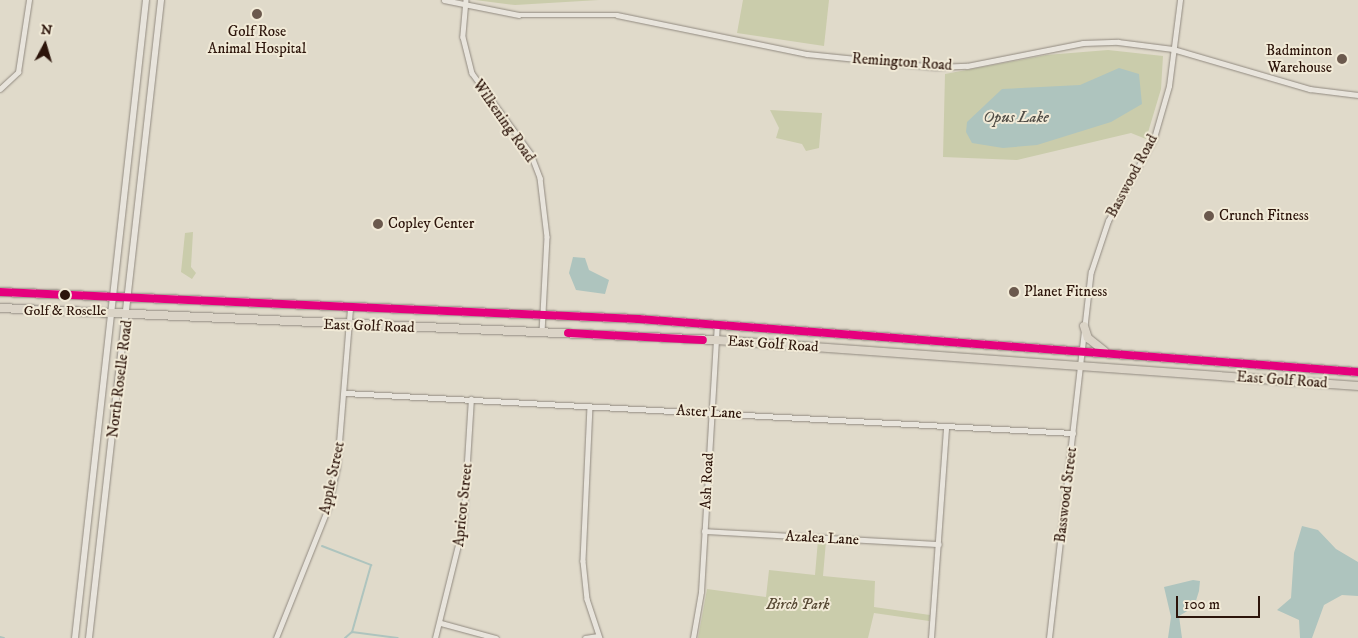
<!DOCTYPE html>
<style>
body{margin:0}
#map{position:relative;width:1358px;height:638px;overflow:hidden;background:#e0daca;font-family:"IM FELL DW Pica",serif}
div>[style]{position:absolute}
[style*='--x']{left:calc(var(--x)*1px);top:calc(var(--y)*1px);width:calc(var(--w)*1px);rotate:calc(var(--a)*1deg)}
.green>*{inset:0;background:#caccab}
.water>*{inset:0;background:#aec4be}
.stream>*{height:2px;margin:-1px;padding:0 1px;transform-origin:1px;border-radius:1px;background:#aec4be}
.roads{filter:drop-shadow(0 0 1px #918a80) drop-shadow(0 0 1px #918a80)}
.minor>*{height:4.5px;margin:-2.25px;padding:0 2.25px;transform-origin:2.25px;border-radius:2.25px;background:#e8e4dc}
.secondary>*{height:6px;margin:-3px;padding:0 3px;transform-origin:3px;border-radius:3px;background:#e8e4dc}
.primary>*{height:8px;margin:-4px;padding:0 4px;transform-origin:4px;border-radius:4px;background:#dbd4c7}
.bus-1>*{height:8px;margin:-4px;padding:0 4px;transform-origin:4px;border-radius:4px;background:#e5007d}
.dots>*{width:14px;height:14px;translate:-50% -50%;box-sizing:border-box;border:2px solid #f1ead7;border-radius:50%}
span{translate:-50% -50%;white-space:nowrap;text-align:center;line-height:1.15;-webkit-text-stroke:4px #f1ead7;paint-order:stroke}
.bus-label{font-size:14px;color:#2c140a}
.poi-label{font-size:15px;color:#2c140a}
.right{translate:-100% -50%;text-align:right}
.left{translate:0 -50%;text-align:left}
.street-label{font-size:15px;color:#2c140a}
.park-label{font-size:15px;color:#564833;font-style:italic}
.water-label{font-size:16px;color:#524e47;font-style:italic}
.north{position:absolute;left:20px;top:20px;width:50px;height:50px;-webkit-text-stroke:4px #f1ead7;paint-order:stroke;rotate:6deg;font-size:14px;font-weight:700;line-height:20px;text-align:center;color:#2c140a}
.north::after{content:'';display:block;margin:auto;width:18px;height:22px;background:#2c140a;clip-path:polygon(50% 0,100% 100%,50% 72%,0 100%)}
.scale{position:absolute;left:1176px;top:596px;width:84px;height:22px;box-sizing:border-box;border:2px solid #2c140a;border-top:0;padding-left:6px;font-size:15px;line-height:18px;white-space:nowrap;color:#2c140a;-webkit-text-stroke:4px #f1ead7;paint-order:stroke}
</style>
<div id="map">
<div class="green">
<div style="clip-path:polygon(475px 0,599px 0,515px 5px)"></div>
<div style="clip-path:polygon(743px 0,829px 0,824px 46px,737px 33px)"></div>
<div style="clip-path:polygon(1108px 50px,1163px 56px,1161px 89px,1146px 139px,1131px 133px,1017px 160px,943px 157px,945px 74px,1046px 55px)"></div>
<div style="clip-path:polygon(770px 110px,822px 113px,819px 148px,806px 151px,802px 144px,776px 138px,779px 128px)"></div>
<div style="clip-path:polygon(193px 232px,191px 267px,196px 273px,192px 279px,181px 272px,185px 233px)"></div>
<div style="clip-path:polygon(818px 540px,826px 541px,823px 576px,875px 581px,874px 607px,930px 615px,929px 621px,874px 613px,868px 638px,698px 638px,707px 589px,766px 597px,769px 570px,815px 575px)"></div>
</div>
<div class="water">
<div style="clip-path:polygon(1119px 68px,1139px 74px,1142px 104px,1111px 122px,1037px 145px,1003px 148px,972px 143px,966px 132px,967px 122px,1002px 89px,1080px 85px)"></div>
<div style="clip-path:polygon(573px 257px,585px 258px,589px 270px,609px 280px,605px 294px,576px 290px,569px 273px)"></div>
<div style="clip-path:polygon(1302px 526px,1318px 530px,1336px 549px,1358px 562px,1358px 596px,1342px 595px,1324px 605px,1312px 638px,1300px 638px,1299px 620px,1277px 610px,1291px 598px,1294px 553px)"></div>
<div style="clip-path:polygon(1193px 580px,1200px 581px,1199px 591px,1194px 607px,1179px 616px,1182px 638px,1168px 638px,1171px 617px,1164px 587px)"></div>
</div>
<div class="stream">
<div style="--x:322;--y:546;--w:53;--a:21.2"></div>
<div style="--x:371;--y:565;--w:70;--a:105.8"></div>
<div style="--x:352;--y:632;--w:46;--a:7.4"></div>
<div style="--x:0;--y:637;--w:4;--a:14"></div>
<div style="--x:345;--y:638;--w:9;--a:-41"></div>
</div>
<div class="roads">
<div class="minor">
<div style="--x:444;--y:0;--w:76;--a:11.3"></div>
<div style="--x:519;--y:15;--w:98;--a:0"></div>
<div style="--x:617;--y:15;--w:194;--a:11.6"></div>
<div style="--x:807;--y:54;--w:129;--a:5.8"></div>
<div style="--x:935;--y:67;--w:32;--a:-2"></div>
<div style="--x:967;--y:66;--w:118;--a:-11.2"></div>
<div style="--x:1083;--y:43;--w:35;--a:-2"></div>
<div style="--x:1118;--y:42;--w:55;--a:7.3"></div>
<div style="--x:1173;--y:49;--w:143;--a:16.3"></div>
<div style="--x:1310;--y:89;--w:48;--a:7.1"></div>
<div style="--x:466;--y:0;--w:37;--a:95"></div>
<div style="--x:463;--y:37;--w:37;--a:76"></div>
<div style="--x:472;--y:73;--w:100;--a:53.9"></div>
<div style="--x:531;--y:154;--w:26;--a:69"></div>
<div style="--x:540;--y:178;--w:59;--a:83.2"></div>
<div style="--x:547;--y:237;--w:94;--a:93"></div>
<div style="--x:0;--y:89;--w:25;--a:-43"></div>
<div style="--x:18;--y:72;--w:73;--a:-81.3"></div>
<div style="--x:346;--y:393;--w:728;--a:3.15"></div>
<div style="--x:590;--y:406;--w:155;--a:92.6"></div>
<div style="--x:583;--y:561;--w:38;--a:84"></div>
<div style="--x:587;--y:599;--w:41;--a:71.6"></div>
<div style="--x:704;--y:531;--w:235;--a:3.2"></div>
<div style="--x:441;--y:623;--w:57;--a:15.3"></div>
<div style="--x:276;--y:638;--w:140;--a:-68.2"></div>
<div style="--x:328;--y:508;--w:42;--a:-77.6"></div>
<div style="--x:337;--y:467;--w:159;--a:-85.3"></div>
<div style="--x:435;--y:638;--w:116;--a:-76.1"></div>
<div style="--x:463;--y:525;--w:126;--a:-86.4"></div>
<div style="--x:585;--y:638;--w:13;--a:-9"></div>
<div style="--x:693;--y:638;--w:47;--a:-80.1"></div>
<div style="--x:701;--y:592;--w:268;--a:-86.6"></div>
<div style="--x:931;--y:638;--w:212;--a:-85.9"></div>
<div style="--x:1049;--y:638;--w:368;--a:-83.5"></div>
<div style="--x:1091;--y:272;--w:54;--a:-71.6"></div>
<div style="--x:1108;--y:221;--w:95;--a:-61"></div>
<div style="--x:1154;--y:138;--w:54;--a:-73.9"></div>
<div style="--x:1169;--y:86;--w:87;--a:-82.7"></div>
</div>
<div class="secondary">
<div style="--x:75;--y:638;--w:642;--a:-83.65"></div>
<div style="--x:89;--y:638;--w:642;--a:-83.56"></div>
</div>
<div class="primary">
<div style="--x:0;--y:292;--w:639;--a:2.42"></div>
<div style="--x:638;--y:319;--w:722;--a:4.21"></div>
<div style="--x:0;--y:308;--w:717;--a:2.56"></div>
<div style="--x:716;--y:340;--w:644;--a:4.1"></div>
<div style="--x:1084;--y:326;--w:13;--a:72"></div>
<div style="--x:1088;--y:338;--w:21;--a:39"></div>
</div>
</div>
<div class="bus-1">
<div style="--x:0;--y:292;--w:639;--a:2.42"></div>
<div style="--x:638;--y:319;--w:722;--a:4.21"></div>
<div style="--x:568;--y:333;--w:135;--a:3"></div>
</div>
<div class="dots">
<div style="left:257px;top:14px;background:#6b594d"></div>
<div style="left:1342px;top:59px;background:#6b594d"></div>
<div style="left:1209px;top:216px;background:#6b594d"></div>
<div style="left:378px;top:224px;background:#6b594d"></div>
<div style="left:1014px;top:292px;background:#6b594d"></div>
<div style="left:65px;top:295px;background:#2c140a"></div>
</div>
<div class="bus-label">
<span style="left:65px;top:311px">Golf &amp; Roselle</span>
</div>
<div class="poi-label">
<span style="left:257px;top:40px">Golf Rose<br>Animal Hospital</span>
<span class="right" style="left:1332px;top:59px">Badminton<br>Warehouse</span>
<span class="left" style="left:1219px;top:216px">Crunch Fitness</span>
<span class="left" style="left:388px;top:224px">Copley Center</span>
<span class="left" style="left:1024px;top:292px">Planet Fitness</span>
</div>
<div class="street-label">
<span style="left:902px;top:62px;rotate:4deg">Remington Road</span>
<span style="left:504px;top:121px;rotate:55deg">Wilkening Road</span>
<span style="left:1132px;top:176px;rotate:-62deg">Basswood Road</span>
<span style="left:369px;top:326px;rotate:2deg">East Golf Road</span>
<span style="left:773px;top:344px;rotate:4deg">East Golf Road</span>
<span style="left:120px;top:379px;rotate:-83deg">North Roselle Road</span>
<span style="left:1282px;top:380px;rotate:4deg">East Golf Road</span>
<span style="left:709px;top:412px;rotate:3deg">Aster Lane</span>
<span style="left:332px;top:478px;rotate:-78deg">Apple Street</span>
<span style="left:707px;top:481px;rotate:-87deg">Ash Road</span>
<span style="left:1066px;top:495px;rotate:-83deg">Basswood Street</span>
<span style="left:463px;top:505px;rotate:-84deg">Apricot Street</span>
<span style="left:822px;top:538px;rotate:3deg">Azalea Lane</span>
</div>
<div class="park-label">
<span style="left:798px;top:605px">Birch Park</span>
</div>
<div class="water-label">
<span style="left:1016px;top:117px">Opus Lake</span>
</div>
<div class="north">N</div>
<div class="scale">100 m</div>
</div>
